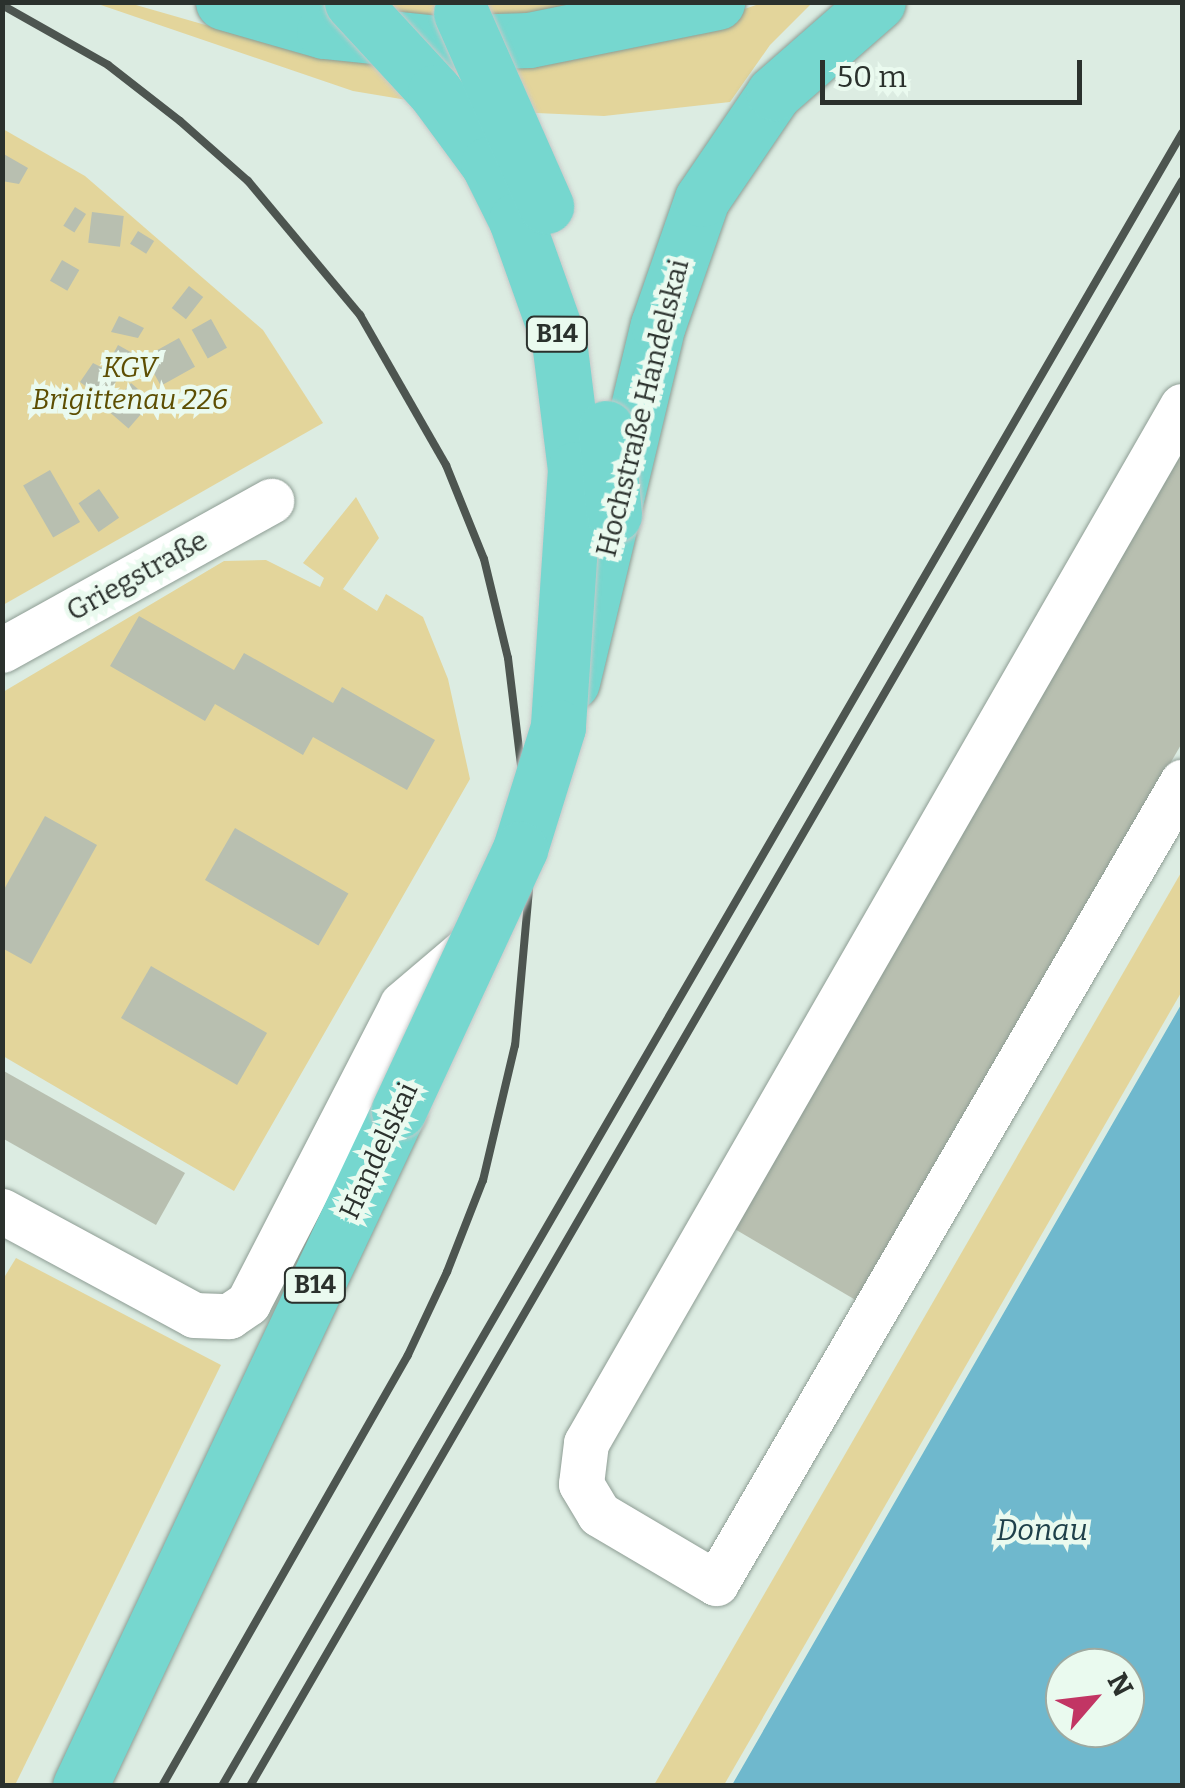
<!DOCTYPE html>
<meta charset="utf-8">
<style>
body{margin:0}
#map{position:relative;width:1185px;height:1788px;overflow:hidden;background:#dcece2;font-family:Bitter,serif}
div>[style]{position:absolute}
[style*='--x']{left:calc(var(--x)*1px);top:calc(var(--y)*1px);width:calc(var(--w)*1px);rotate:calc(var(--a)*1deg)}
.green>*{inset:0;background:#e3d59b}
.water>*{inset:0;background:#6fb8cd}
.building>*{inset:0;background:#b8bfb0;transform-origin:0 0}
.roads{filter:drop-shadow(0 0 2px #8e9d94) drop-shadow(0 0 2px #8e9d94)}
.minor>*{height:45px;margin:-22.5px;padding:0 22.5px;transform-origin:22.5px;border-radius:22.5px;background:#fff}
.highway>*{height:55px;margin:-27.5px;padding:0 27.5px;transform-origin:27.5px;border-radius:27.5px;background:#76d7cf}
.rail>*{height:8px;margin:-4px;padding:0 4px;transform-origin:4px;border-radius:4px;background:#4d5550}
.bridges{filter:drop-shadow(0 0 2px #c8c9c8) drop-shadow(0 0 2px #c8c9c8)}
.highway-bridge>*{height:55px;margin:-27.5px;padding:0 27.5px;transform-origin:27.5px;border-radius:27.5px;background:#76d7cf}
span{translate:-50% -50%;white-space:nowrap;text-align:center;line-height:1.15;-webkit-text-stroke:9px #eafaef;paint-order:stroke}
.shield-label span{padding:2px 8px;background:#eafaef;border:2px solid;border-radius:8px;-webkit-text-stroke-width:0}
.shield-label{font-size:25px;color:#2b312d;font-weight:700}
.park-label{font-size:28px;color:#5d4e02;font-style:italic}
.street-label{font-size:28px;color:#2b312d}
.water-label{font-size:30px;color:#1e404a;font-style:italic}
.frame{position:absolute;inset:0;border:5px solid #2b312d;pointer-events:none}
.north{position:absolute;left:1045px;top:1648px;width:100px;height:100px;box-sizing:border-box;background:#eafaef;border:2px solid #9eaaa1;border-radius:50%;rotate:62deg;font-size:28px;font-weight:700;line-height:40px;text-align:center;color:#2b312d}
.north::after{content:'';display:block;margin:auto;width:35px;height:45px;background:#c23564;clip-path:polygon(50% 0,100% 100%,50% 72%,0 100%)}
.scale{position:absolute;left:820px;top:60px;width:262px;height:45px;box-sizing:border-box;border:5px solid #2b312d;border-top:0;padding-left:12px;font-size:30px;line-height:35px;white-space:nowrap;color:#2b312d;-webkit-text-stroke:8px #eafaef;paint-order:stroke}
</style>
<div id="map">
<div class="green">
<div style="clip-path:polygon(95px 3px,129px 3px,289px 49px,659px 38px,762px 3px,812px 3px,770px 45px,730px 102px,604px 116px,467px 110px,353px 91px)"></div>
<div style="clip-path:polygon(295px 3px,653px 3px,495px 24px)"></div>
<div style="clip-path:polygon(3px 129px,85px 176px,263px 330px,323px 423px,3px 605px)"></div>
<div style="clip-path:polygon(356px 497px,379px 538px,343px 589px,377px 611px,386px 594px,423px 617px,448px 679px,470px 779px,234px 1191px,3px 1056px,3px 692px,224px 561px,266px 560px,320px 587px,324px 578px,303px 563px)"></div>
<div style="clip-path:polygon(1182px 871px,1182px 991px,724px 1785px,654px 1785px)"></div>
<div style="clip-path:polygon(16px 1258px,221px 1365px,15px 1785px,3px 1786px,2px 1281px)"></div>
</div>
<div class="water">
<div style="clip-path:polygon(evenodd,1182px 1003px,1182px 1785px,732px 1785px,1182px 1003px,1065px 1668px,1125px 1668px,1125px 1728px,1065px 1728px,1065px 1668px)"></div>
</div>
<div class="building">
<div style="clip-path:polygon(2px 153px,28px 168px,19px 184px,2px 181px)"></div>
<div style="left:75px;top:207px;width:13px;height:22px;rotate:32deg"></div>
<div style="left:92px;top:212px;width:32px;height:31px;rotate:7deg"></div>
<div style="left:138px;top:231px;width:19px;height:15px;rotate:32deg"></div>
<div style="left:62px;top:260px;width:20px;height:24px;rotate:30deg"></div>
<div style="left:189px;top:286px;width:18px;height:28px;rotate:38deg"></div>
<div style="clip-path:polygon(119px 316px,144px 328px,138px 338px,111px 332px)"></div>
<div style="left:211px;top:319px;width:33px;height:22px;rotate:61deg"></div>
<div style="left:179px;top:338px;width:33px;height:39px;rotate:61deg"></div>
<div style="clip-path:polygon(118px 345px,136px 355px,103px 399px,80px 382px,93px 363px,105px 369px)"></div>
<div style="left:131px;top:383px;width:28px;height:36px;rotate:41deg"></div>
<div style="clip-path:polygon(1182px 453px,1182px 743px,859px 1302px,733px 1228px)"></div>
<div style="left:50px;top:470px;width:60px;height:31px;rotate:60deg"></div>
<div style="left:99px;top:489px;width:35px;height:25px;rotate:55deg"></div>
<div style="clip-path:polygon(139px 616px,234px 670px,244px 653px,333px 703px,342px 687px,435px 740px,407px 790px,313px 737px,303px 755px,215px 704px,205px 721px,110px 666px)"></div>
<div style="clip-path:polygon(45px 816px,97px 845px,31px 964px,2px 948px,2px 893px)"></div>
<div style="left:235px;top:828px;width:131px;height:60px;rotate:30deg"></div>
<div style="left:151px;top:966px;width:134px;height:60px;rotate:30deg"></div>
<div style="clip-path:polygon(2px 1070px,185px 1173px,156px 1225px,2px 1138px)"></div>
</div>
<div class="roads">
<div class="minor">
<div style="--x:1182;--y:406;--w:1196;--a:119.89"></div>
<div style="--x:586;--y:1443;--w:41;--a:97"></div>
<div style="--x:581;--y:1484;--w:35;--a:59"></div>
<div style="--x:599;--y:1514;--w:136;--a:30.5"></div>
<div style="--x:716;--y:1583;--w:927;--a:-59.81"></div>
<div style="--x:2;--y:650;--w:308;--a:-29"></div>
<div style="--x:2;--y:1211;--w:218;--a:28.4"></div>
<div style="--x:194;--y:1315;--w:35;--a:2"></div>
<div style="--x:229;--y:1316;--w:23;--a:-34"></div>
<div style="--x:248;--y:1303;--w:336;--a:-62.7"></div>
<div style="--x:402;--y:1004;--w:96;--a:-40.3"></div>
</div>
<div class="highway">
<div style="--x:223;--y:2;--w:105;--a:16"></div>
<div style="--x:324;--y:31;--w:115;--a:6"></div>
<div style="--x:438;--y:43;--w:91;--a:-1.9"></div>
<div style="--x:529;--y:40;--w:192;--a:-11.4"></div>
<div style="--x:572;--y:682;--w:367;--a:-76.5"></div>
<div style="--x:658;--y:325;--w:133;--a:-70.8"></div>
<div style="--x:702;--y:199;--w:128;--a:-55.8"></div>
<div style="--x:774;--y:93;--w:138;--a:-41.2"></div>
<div style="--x:80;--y:1786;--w:747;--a:-64.74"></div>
</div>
</div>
<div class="rail">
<div style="--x:2;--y:5;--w:122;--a:29.5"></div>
<div style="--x:108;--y:65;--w:91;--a:37.9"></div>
<div style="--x:180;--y:121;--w:91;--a:41.4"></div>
<div style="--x:248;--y:181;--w:175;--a:50.1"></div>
<div style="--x:360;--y:315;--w:173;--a:60.2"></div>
<div style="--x:446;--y:465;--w:101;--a:68"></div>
<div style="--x:484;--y:559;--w:102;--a:76.4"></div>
<div style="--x:508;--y:658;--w:199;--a:83.1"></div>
<div style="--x:532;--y:856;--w:190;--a:95.1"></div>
<div style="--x:515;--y:1045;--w:139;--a:103.3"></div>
<div style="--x:483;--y:1180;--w:99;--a:111.4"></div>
<div style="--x:447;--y:1272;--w:92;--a:115.2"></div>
<div style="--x:408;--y:1355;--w:496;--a:119.7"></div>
<div style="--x:222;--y:1786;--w:1912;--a:-59.85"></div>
<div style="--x:250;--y:1786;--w:1856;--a:-59.86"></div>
</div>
<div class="bridges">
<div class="highway-bridge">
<div style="--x:352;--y:2;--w:122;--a:47.3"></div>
<div style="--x:435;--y:92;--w:89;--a:53.6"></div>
<div style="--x:488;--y:164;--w:63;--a:63.4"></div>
<div style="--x:516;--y:220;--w:128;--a:70.4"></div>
<div style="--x:559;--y:341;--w:129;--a:82.9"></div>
<div style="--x:575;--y:469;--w:259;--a:93.8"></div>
<div style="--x:558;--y:727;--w:128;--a:107.3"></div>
<div style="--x:520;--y:849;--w:288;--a:114.9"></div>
<div style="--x:461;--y:13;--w:211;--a:66.2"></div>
<div style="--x:606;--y:428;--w:87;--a:84.7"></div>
</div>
</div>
<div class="shield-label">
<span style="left:557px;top:334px">B14</span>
<span style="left:315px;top:1285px">B14</span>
</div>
<div class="park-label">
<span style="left:130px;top:384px">KGV<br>Brigittenau 226</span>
</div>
<div class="street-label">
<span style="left:643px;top:408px;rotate:-76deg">Hochstraße Handelskai</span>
<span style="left:137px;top:576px;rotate:-29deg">Griegstraße</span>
<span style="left:379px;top:1151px;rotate:-65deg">Handelskai</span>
</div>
<div class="water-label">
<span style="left:1042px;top:1530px">Donau</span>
</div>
<div class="frame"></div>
<div class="north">N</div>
<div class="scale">50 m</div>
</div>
